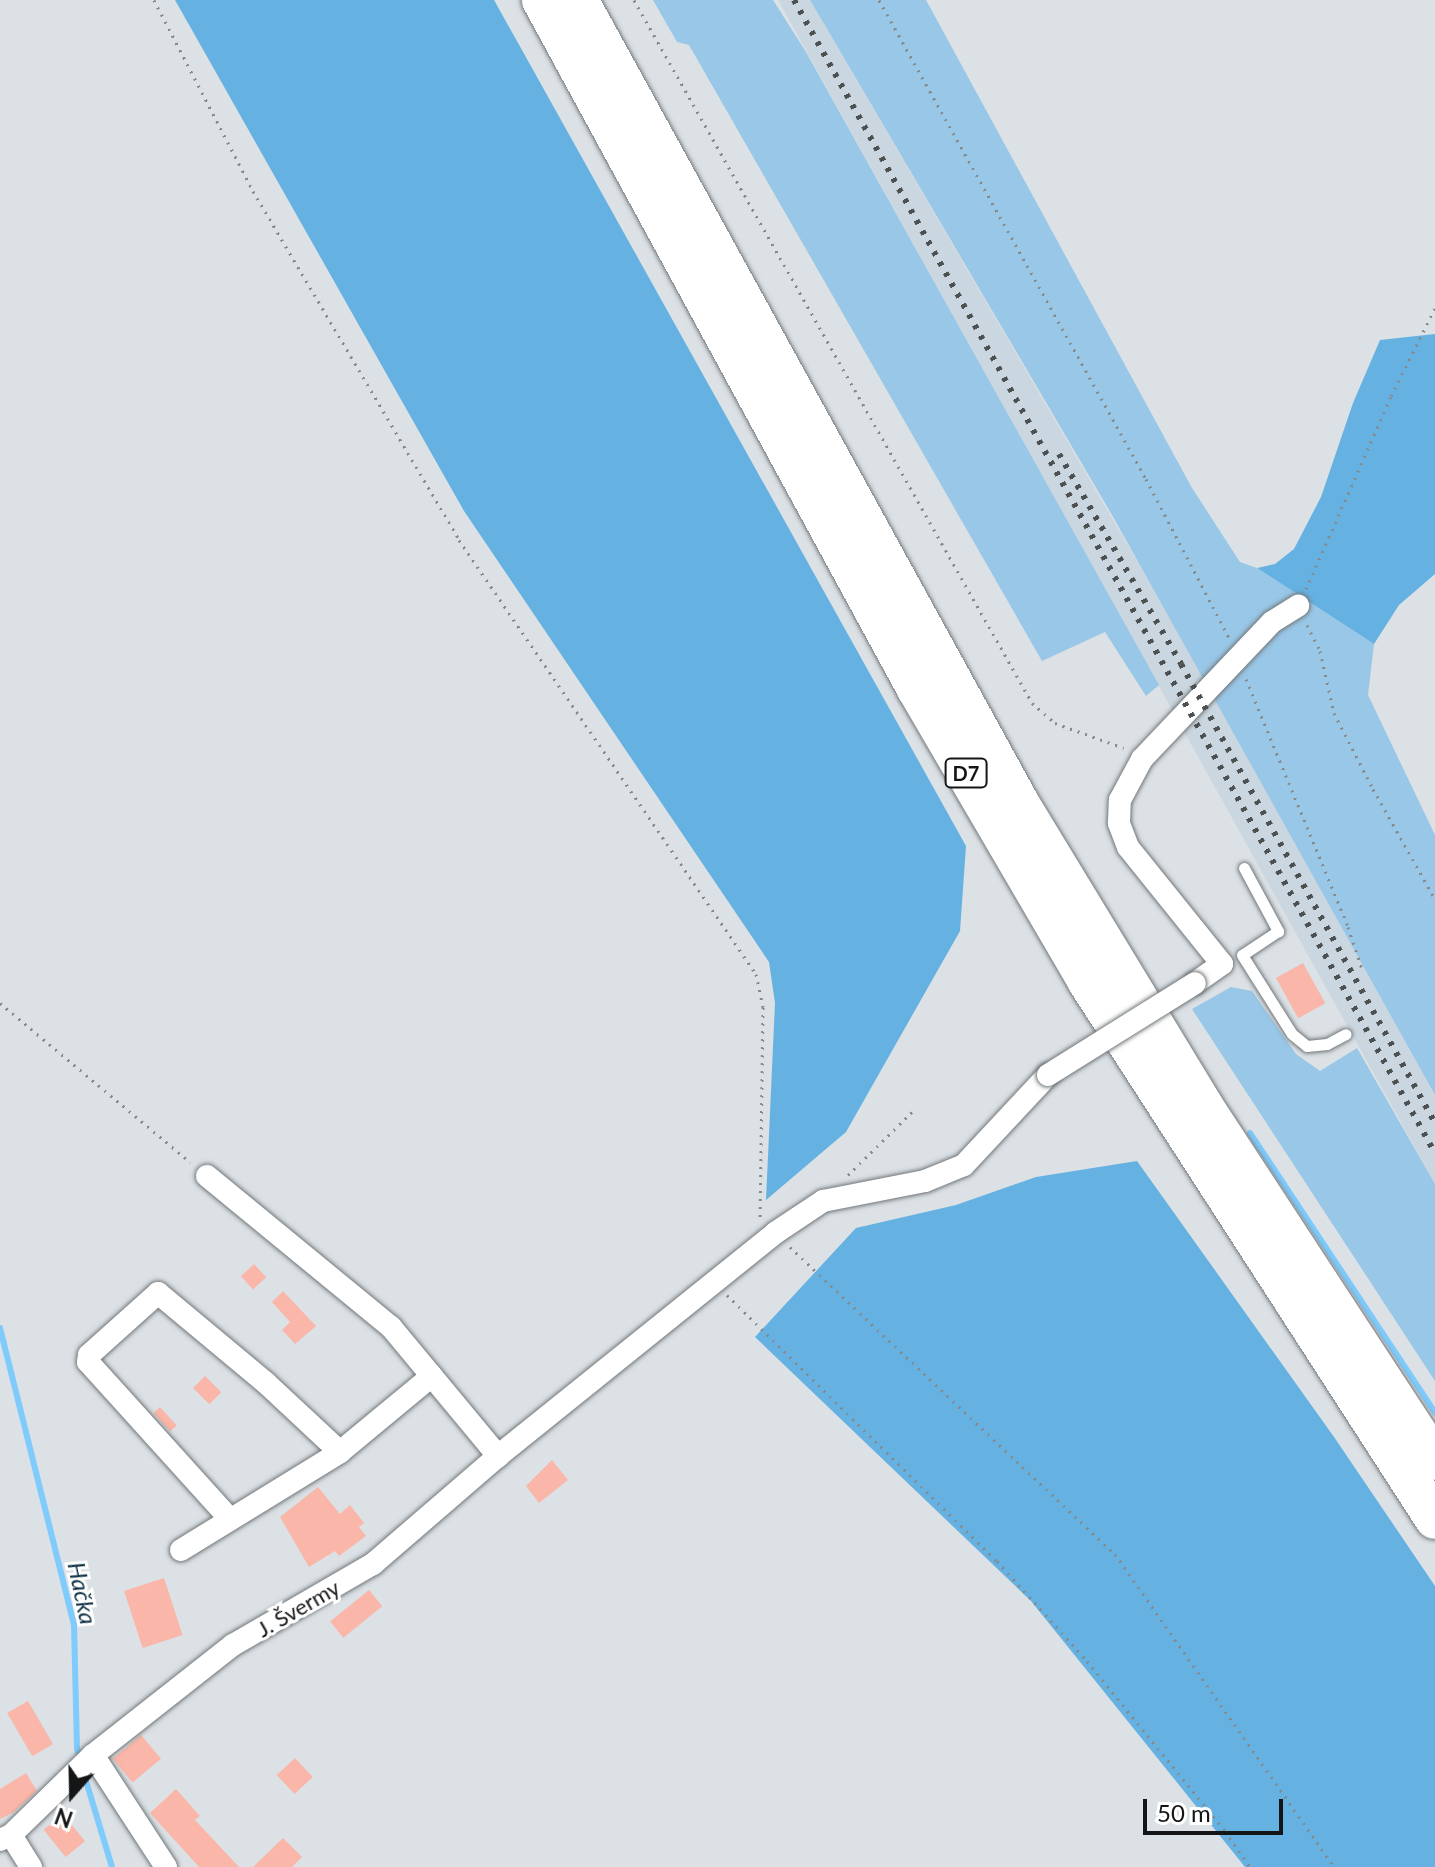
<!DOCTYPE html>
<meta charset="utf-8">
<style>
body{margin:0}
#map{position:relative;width:1435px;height:1867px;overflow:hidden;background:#dbe1e5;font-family:Lato,sans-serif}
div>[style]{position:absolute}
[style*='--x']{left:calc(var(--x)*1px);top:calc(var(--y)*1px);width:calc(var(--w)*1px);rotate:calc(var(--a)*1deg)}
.built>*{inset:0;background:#cbd7e0}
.green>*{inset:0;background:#99c7e7}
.forest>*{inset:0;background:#65b1e1}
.stream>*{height:6px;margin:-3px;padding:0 3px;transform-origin:3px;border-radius:3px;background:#7fcbfc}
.building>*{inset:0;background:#fab6a9;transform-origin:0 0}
.path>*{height:3px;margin-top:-1.5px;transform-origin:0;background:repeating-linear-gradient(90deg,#858a8c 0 2px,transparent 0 8px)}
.roads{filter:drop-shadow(0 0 2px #72777a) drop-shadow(0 0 2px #72777a)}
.lane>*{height:11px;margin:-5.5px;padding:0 5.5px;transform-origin:5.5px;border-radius:5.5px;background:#fff}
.street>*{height:22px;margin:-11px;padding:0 11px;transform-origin:11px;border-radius:11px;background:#fff}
.highway>*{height:40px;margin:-20px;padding:0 20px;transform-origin:20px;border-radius:20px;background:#fff}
.rail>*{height:6px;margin-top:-3px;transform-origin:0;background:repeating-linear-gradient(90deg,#4c5051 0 4px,transparent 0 12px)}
.bridges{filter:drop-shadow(0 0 2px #72777a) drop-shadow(0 0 2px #72777a)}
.street-bridge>*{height:22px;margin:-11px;padding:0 11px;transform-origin:11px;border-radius:11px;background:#fff}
span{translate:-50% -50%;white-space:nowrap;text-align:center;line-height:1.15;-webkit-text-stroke:6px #fff;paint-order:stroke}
.shield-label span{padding:2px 6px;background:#fff;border:2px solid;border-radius:6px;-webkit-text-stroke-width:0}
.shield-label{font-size:20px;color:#131516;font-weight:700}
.street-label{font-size:22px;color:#131516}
.water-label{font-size:24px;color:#103246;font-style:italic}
.north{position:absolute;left:32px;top:1755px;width:80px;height:80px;-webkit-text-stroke:6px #fff;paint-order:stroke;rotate:200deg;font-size:22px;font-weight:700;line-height:32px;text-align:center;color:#131516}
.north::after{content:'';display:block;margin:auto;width:28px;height:36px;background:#131516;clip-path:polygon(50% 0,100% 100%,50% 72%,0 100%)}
.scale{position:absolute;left:1143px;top:1799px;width:140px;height:36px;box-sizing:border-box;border:4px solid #131516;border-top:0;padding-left:10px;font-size:24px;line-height:28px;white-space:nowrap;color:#131516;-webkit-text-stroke:6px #fff;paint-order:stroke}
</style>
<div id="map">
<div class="built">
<div style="clip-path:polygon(778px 0,810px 0,1193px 657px,1435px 1095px,1435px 1184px)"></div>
</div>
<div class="green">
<div style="clip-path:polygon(653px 0,773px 0,806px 52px,1159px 685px,1146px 696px,1105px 632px,1042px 661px,689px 45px,677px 42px)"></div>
<div style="clip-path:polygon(810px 0,926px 0,1192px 488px,1240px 562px,1257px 568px,1374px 644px,1368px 695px,1435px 835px,1435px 1095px,1112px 515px)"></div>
<div style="clip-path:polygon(1231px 987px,1252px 991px,1296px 1054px,1320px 1071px,1357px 1048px,1435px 1184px,1435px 1381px,1192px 1009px)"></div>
</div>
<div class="forest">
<div style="clip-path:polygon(175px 0,494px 0,966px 846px,960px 931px,846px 1132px,766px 1200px,775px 1003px,769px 962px,464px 511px)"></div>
<div style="clip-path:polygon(1435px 334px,1435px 574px,1399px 605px,1374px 644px,1257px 568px,1275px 564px,1294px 549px,1321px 497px,1353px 403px,1380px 340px)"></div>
<div style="clip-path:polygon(1137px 1161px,1334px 1437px,1435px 1586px,1435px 1867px,1245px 1867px,1031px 1601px,755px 1337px,856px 1228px,956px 1205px,1036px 1177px)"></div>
</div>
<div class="stream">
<div style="--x:1250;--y:1133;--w:336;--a:56.5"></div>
<div style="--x:0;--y:1328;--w:306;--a:76"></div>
<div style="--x:74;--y:1625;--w:123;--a:88.6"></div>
<div style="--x:77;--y:1748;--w:12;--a:76"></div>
<div style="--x:83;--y:1771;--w:100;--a:73.2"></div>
</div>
<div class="building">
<div style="left:1303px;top:963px;width:46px;height:31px;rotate:61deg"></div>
<div style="left:254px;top:1264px;width:18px;height:18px;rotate:47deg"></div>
<div style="clip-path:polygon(283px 1291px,316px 1326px,295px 1344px,282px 1330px,290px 1322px,272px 1302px)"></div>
<div style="left:205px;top:1376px;width:23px;height:17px;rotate:45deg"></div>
<div style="left:160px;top:1407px;width:25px;height:9px;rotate:48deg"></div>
<div style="clip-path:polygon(552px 1460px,568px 1480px,539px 1503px,526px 1486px)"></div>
<div style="clip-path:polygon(318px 1487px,340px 1514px,350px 1505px,364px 1523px,359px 1527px,366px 1536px,339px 1556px,335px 1551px,309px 1567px,280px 1517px)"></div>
<div style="left:164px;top:1578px;width:60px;height:42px;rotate:72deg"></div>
<div style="left:369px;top:1590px;width:21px;height:50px;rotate:51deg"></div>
<div style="left:28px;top:1701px;width:50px;height:24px;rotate:60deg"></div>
<div style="left:141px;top:1735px;width:31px;height:37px;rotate:50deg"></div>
<div style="left:295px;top:1758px;width:26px;height:25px;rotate:47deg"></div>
<div style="clip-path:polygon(26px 1773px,37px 1791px,14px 1812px,0 1819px,0 1789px)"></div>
<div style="clip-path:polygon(176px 1789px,200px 1816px,195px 1820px,239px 1867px,199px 1867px,150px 1813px)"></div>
<div style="left:63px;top:1814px;width:35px;height:25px;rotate:51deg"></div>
<div style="clip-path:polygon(283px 1838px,302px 1857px,292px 1867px,253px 1867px)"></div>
</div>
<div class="path">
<div style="--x:154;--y:0;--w:215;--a:62.6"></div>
<div style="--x:253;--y:191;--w:405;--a:59.4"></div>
<div style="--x:459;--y:540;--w:526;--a:55.61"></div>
<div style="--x:756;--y:974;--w:34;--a:78"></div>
<div style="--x:763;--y:1007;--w:213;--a:90.8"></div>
<div style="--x:634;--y:0;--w:808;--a:60.48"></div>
<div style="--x:1032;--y:703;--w:30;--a:41"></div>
<div style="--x:1055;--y:723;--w:73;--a:19.9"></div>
<div style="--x:879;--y:0;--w:548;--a:60.86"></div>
<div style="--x:1146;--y:479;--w:179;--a:62.4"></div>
<div style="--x:1306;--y:589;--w:211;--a:-66.2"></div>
<div style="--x:1391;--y:396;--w:98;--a:-63.4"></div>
<div style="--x:1307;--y:625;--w:29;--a:63"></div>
<div style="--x:1320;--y:651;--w:64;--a:77.3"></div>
<div style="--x:1334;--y:713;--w:85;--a:62.8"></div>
<div style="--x:1373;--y:789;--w:126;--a:60.6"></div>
<div style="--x:1246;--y:679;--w:268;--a:67.6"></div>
<div style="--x:1348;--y:927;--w:44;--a:71.6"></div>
<div style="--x:0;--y:1003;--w:248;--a:39.9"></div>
<div style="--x:848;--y:1175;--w:94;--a:-44.6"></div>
<div style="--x:790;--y:1247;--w:447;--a:43.4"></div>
<div style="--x:1115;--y:1554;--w:382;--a:55"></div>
<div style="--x:727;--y:1295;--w:379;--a:44.6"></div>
<div style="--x:997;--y:1561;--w:135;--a:48"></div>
<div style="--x:1087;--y:1661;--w:219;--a:50.9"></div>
<div style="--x:1225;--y:1831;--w:44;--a:55.2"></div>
</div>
<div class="roads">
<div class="lane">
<div style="--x:1244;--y:868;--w:72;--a:61.6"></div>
<div style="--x:1278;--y:931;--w:43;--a:146.3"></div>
<div style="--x:1242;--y:955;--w:93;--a:57.7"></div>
<div style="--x:1292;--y:1034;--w:19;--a:39"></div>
<div style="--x:1307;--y:1046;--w:20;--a:-6"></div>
<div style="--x:1327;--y:1044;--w:21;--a:-28"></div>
</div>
<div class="street">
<div style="--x:1195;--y:983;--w:33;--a:-35"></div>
<div style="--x:1222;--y:964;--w:150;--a:-128.8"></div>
<div style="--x:1128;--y:847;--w:26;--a:-111"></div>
<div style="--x:1119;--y:823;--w:23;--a:-88"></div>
<div style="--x:1120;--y:800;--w:47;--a:-61.8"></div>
<div style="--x:1142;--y:759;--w:189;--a:-46.5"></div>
<div style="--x:1272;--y:622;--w:31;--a:-32"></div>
<div style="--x:207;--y:1176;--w:238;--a:39.4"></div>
<div style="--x:391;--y:1327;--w:168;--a:50.3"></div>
<div style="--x:229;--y:1518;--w:210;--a:-132.1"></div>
<div style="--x:88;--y:1362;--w:7;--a:-82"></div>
<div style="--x:89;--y:1355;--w:93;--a:-41.9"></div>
<div style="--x:158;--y:1293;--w:141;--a:39.8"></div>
<div style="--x:266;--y:1383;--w:101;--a:43"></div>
<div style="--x:181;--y:1550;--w:187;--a:-31.6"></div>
<div style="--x:340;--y:1452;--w:119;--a:-39.6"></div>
<div style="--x:93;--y:1755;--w:134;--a:56.9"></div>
<div style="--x:11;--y:1835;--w:38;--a:58"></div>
<div style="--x:0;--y:1840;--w:12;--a:-24"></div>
<div style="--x:11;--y:1835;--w:115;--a:-44.3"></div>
<div style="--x:93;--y:1755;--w:178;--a:-38.2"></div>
<div style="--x:233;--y:1645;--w:162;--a:-30.1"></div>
<div style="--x:373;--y:1564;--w:165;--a:-40.8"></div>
<div style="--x:498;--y:1456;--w:356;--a:-38.8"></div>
<div style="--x:775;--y:1233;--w:58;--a:-33.7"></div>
<div style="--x:823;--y:1201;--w:104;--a:-11.1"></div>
<div style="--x:925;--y:1181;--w:42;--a:-22.3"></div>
<div style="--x:964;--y:1165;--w:123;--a:-47"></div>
</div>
<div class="highway">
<div style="--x:542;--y:0;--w:784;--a:61.44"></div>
<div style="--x:917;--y:689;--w:339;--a:59.7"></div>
<div style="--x:1088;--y:982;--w:639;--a:57.13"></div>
<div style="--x:578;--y:0;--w:916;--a:61.22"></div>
<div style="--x:1019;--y:803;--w:354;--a:58.7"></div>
<div style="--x:1203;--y:1106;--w:423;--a:56.8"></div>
</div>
</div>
<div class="rail">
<div style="--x:794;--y:0;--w:1319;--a:60.93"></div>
<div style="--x:1059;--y:454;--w:243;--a:59.8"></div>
<div style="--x:1181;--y:664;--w:525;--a:61.04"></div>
</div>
<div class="bridges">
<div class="street-bridge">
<div style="--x:1048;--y:1075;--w:173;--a:-32"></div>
</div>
</div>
<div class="shield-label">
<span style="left:966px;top:773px">D7</span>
</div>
<div class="street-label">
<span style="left:298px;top:1608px;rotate:-30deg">J. Švermy</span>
</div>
<div class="water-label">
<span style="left:83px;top:1593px;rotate:78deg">Hačka</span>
</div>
<div class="north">N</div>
<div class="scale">50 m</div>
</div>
